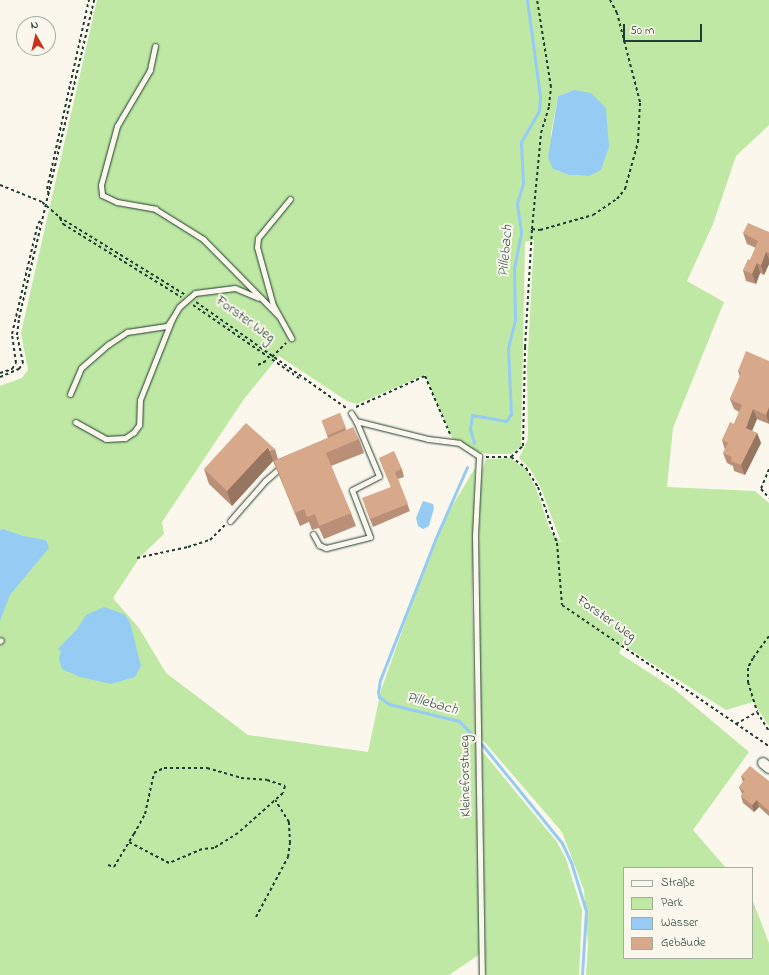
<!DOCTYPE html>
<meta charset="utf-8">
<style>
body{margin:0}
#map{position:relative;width:769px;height:975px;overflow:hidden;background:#fbf7ec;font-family:"Indie Flower",sans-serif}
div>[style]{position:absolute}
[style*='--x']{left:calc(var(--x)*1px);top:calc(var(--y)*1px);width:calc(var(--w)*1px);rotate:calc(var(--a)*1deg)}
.green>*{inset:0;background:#bfe8a4}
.water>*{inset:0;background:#96ccf4}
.stream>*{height:3px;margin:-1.5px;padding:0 1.5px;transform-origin:1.5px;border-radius:1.5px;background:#96ccf4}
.path>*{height:2px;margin-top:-1px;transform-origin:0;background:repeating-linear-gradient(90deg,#1f3d34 0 3px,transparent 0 6px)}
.roads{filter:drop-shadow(0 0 1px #1f3d34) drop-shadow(0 0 1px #1f3d34)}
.lane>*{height:5px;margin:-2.5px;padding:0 2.5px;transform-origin:2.5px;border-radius:2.5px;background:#fbf7ec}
.street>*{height:10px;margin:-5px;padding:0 5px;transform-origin:5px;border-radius:5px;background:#fbf7ec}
.wall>*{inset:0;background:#b99077}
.shaded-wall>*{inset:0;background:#967661}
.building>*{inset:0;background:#d7a88a;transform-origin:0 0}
span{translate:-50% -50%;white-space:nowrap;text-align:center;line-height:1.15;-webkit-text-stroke:4px #fbf7ec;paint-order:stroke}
.street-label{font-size:14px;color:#1f3d34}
.water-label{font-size:15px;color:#375a5a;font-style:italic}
.legend{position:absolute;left:623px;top:867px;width:130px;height:92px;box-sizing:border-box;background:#fbf7ec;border:1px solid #a3ada2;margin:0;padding:5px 7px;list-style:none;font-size:12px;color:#1f3d34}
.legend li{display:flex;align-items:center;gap:8px;height:20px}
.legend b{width:20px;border:1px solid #a3ada2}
.north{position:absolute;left:16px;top:16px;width:40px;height:40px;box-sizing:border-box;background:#fbf7ec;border:1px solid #a3ada2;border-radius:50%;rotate:352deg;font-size:11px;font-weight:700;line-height:16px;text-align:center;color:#1f3d34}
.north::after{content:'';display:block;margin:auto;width:14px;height:18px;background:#c8321e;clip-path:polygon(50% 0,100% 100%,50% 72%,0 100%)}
.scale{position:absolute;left:623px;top:24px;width:79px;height:18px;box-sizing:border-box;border:2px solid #1f3d34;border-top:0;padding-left:5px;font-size:12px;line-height:14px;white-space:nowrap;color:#1f3d34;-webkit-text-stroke:3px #fbf7ec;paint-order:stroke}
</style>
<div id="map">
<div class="green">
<div style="clip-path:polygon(evenodd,97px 0,769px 0,769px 125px,736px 156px,713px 224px,687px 281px,724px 302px,673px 428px,667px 487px,755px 491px,769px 503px,769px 726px,753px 702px,726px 710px,623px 645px,619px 653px,674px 689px,749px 752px,693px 830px,726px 868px,624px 868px,624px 958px,752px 958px,752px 899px,769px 943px,769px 975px,586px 975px,588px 946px,584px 890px,562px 832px,481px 738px,479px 536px,481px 475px,486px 459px,510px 458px,526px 469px,536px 488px,550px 530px,561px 542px,540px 486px,530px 469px,519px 458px,528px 439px,527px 369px,534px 240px,525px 242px,521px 446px,511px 454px,491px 454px,478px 452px,452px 438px,425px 375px,357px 404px,347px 401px,279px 356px,244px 399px,162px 522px,164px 534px,140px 557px,113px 598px,139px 628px,166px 673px,248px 735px,368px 752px,381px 690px,439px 528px,475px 468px,472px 596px,480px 954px,449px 975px,0 975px,0 386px,22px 378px,28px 370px,21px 333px,97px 0,574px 90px,589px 176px,569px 175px,553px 169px,551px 134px,558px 96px,574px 90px)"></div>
<div style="clip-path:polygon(482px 751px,557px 842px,566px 859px,582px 910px,579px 975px,486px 975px)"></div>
</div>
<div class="water">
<div style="clip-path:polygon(574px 90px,591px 93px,606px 108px,609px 147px,601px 170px,589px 176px,569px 175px,553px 169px,548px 157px,558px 96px)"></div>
<div style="clip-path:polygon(423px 501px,433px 504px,434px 508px,429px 526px,423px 529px,418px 526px,416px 518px)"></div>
<div style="clip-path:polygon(3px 529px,23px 536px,46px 540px,49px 548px,10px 595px,0 621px,0 530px)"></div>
<div style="clip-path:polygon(104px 607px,124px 614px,130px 622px,141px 666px,135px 677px,111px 684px,80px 677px,62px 669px,59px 659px,61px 651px,58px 649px,77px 629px,86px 615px)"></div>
</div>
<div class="stream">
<div style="--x:474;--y:443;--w:15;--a:-106"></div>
<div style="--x:470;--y:429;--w:14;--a:-82"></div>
<div style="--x:472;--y:415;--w:35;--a:10"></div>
<div style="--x:506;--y:421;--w:9;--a:-54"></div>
<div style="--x:511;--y:414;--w:66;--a:-92.6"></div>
<div style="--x:508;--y:348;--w:30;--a:-76"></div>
<div style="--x:515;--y:319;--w:50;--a:-91.1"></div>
<div style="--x:514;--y:269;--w:38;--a:-79"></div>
<div style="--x:521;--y:232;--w:29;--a:-98"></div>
<div style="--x:517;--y:203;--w:21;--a:-73"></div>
<div style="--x:523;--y:183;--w:41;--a:-92.8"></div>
<div style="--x:521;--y:142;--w:36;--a:-60"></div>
<div style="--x:539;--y:111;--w:15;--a:-86"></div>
<div style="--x:540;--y:96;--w:97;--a:-97.7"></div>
<div style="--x:467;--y:467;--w:80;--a:113.7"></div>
<div style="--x:435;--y:540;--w:150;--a:111.4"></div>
<div style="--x:380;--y:680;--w:12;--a:99"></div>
<div style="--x:378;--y:692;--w:5;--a:79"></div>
<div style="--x:379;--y:697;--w:12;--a:35"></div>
<div style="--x:389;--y:704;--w:72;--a:13.7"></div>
<div style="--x:459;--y:721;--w:36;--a:46"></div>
<div style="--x:484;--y:747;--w:124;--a:50.9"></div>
<div style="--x:562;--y:843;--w:21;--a:65"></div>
<div style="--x:571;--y:862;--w:51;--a:73"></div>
<div style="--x:586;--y:911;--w:64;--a:93.6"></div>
</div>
<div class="path">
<div style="--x:0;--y:185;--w:45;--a:22"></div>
<div style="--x:42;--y:202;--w:23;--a:41"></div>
<div style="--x:59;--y:217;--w:147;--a:31.6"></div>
<div style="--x:49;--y:194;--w:5;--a:-112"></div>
<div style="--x:47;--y:189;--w:194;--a:-77.5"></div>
<div style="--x:60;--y:218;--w:7;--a:63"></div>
<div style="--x:63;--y:224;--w:139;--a:31.7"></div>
<div style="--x:532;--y:229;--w:8;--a:7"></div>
<div style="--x:540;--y:230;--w:55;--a:-15.8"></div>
<div style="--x:593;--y:215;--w:29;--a:-34"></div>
<div style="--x:617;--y:199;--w:13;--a:-51"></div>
<div style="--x:625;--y:189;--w:49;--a:-74.5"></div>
<div style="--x:638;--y:142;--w:40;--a:-87.1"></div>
<div style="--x:640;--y:102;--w:92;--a:-104.5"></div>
<div style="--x:617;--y:13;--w:15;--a:-118"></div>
<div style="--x:196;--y:302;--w:184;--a:35.2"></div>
<div style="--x:193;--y:305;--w:129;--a:34.6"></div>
<div style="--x:272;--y:357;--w:20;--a:-45"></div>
<div style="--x:258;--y:365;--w:11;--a:-27"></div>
<div style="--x:0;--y:373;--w:13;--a:-18"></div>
<div style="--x:12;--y:369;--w:7;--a:-56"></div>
<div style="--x:16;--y:363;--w:29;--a:-98"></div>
<div style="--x:12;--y:334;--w:114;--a:-76.8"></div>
<div style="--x:38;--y:223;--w:5;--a:-37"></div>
<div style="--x:0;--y:377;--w:21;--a:-23"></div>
<div style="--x:19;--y:369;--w:7;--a:-56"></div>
<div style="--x:23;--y:363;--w:29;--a:-102"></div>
<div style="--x:17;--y:335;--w:17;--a:-83"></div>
<div style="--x:19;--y:318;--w:327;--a:-76.7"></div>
<div style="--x:356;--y:407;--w:76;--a:-24.2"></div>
<div style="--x:425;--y:376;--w:63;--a:66.7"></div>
<div style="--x:486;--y:457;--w:25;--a:0"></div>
<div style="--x:511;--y:457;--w:16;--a:-43"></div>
<div style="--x:523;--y:446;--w:99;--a:-88.8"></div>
<div style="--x:525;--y:347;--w:118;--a:-86.6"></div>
<div style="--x:532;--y:229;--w:96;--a:-84.6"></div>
<div style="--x:541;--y:133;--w:28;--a:-73"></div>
<div style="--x:549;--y:106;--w:19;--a:-84"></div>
<div style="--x:551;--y:87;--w:88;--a:-99.1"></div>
<div style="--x:511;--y:457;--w:19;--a:36"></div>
<div style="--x:526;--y:468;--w:22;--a:58"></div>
<div style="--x:538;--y:487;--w:59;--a:71.3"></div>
<div style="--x:557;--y:543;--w:62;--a:85.4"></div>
<div style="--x:562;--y:605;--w:250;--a:34.3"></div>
<div style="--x:769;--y:469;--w:22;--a:112"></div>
<div style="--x:761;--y:489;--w:12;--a:48"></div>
<div style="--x:137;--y:558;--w:52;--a:-12.2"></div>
<div style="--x:188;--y:547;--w:23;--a:-18"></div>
<div style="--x:210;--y:540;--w:21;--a:-45"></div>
<div style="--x:769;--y:636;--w:27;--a:126"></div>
<div style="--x:753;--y:658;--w:11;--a:117"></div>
<div style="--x:748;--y:668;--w:14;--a:90"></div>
<div style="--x:748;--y:682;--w:31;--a:73"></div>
<div style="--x:757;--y:712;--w:22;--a:58"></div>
<div style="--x:736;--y:724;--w:24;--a:-30"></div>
<div style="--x:108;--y:865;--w:6;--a:18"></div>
<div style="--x:114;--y:867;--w:39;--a:-59"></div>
<div style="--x:134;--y:834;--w:23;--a:-61"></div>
<div style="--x:145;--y:814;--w:42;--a:-77.6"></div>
<div style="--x:154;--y:773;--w:11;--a:-27"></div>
<div style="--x:164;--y:768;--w:43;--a:0"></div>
<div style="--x:207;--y:768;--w:35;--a:16"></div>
<div style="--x:241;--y:778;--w:26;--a:4"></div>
<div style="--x:267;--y:780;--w:19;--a:18"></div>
<div style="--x:285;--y:786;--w:7;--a:106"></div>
<div style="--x:283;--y:793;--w:60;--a:138.4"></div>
<div style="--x:238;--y:833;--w:28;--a:148"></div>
<div style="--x:214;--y:848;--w:12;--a:175"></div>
<div style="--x:202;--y:849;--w:36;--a:157"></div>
<div style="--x:169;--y:863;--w:45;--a:-152.3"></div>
<div style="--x:256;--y:917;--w:68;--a:-61.9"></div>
<div style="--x:288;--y:857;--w:14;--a:-82"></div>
<div style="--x:290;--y:843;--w:21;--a:-93"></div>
<div style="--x:289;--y:822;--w:26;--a:-122"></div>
</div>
<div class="roads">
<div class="lane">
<div style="--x:155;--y:46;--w:25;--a:102"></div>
<div style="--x:150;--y:70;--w:65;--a:120.5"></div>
<div style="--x:117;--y:126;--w:61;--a:105.2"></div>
<div style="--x:101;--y:185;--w:10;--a:84"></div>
<div style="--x:102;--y:195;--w:17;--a:25"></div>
<div style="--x:117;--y:202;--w:39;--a:10"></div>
<div style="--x:155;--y:209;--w:57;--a:32"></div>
<div style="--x:203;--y:239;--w:108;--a:45.4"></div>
<div style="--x:290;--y:199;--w:50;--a:129.4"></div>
<div style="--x:258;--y:238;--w:9;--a:96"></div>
<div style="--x:257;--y:247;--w:60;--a:74.6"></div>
<div style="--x:273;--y:305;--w:38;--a:61"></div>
<div style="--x:172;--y:319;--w:14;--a:-60"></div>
<div style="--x:179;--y:307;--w:21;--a:-41"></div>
<div style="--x:195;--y:293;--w:40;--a:-7.1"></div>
<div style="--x:235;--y:288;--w:25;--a:23"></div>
<div style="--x:70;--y:394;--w:28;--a:-67"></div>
<div style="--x:81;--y:368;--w:37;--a:-41"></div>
<div style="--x:109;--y:344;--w:22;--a:-34"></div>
<div style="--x:127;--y:332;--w:40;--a:-8.5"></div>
<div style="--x:167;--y:326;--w:9;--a:-54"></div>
<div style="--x:172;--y:319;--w:87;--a:111.6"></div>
<div style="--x:140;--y:400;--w:25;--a:92"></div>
<div style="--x:139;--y:425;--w:9;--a:126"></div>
<div style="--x:134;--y:432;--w:11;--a:146"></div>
<div style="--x:125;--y:438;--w:19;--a:177"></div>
<div style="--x:106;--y:439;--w:35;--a:-151"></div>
<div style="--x:351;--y:413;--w:9;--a:58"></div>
<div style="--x:356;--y:421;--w:74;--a:14"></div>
<div style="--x:428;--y:439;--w:31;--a:7"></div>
<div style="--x:459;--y:443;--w:24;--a:33"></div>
<div style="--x:479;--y:456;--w:80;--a:92.9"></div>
<div style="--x:475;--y:536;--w:439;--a:89.1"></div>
<div style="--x:230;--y:521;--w:53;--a:-48.8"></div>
<div style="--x:265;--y:481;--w:21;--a:-41"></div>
<div style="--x:313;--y:534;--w:13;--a:61"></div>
<div style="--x:319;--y:545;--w:8;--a:23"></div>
<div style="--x:326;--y:548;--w:45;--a:-14"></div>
<div style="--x:370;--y:537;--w:50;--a:-111"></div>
<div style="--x:352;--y:490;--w:30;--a:-27"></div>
<div style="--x:379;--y:476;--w:60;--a:-112.7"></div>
<div style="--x:0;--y:641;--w:1;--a:-45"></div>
</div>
<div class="street">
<div style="--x:763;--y:763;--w:8;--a:40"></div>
</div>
</div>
<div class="wall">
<div style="clip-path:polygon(769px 232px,769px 264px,764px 275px,760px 273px,756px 284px,746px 281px,743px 270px,750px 260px,756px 248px,747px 244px,743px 233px)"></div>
<div style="clip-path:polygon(769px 361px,769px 424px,757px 419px,752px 431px,757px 433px,761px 443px,745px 475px,734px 471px,733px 466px,727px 463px,723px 453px,725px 450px,722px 440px,734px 424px,739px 412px,734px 409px,730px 399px,740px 377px,738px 371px)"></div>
<div style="clip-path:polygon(340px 413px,346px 430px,359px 439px,364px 453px,331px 466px,351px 513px,356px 526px,324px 539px,319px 528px,312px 530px,309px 522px,300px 526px,273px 461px,232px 506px,209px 484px,204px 469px,275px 449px,278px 459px,328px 438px,322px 421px)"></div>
<div style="clip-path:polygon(379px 458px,402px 469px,404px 477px,398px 479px,410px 511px,373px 527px,365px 506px,391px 487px)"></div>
<div style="clip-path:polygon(741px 776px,769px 781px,769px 816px,759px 807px,754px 812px,743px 803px,741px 796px,742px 794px,739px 787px,743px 782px)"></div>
</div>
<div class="shaded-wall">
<div style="clip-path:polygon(766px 252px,769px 259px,769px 264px,764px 275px,761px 265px)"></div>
<div style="clip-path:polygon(757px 263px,760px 273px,756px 284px,752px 274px)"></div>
<div style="clip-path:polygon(769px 407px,769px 423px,766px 415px)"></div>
<div style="clip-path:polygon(753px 409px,757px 419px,749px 438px,746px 428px)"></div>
<div style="clip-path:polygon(757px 433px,761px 443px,745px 475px,741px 465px)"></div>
<div style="clip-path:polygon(268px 447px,273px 461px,232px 506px,227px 491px)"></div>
<div style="clip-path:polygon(757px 800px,759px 807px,754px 812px,752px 805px)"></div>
</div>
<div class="building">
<div style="clip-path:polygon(748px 223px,769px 232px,769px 253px,766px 252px,761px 265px,757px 263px,752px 274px,743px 270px,748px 259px,750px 260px,758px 241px,743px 233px)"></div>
<div style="clip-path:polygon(746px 351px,769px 361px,769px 407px,766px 415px,753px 409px,746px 428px,757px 433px,741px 465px,731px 461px,732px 457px,723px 453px,728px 443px,722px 440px,730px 422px,734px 424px,742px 405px,730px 399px,741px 373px,738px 371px)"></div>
<div style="left:340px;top:413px;width:16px;height:20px;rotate:68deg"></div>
<div style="clip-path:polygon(246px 423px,275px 449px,270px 451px,268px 447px,227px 491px,204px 469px)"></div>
<div style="clip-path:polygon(353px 427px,359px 439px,326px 453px,351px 513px,319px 526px,315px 514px,307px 517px,304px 509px,295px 513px,274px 461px)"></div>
<div style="clip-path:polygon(394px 451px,402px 469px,395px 472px,408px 504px,370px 519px,362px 498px,391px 487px,379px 458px)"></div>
<div style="clip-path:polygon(750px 766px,769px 781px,769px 811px,757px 800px,752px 805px,741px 796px,744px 791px,739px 787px,745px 779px,741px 776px)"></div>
</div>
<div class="street-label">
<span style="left:245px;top:320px;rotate:36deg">Forster Weg</span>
<span style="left:606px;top:619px;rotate:35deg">Forster Weg</span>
<span style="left:466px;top:776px;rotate:-91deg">Kleineforstweg</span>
</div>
<div class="water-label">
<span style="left:506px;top:251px;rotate:-85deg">Pillebach</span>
<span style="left:432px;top:704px;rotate:15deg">Pillebach</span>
</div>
<ul class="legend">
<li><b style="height:5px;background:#fbf7ec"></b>Straße</li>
<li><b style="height:11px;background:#bfe8a4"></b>Park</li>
<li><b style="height:11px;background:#96ccf4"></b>Wasser</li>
<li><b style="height:11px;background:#d7a88a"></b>Gebäude</li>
</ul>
<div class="north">N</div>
<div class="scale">50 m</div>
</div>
